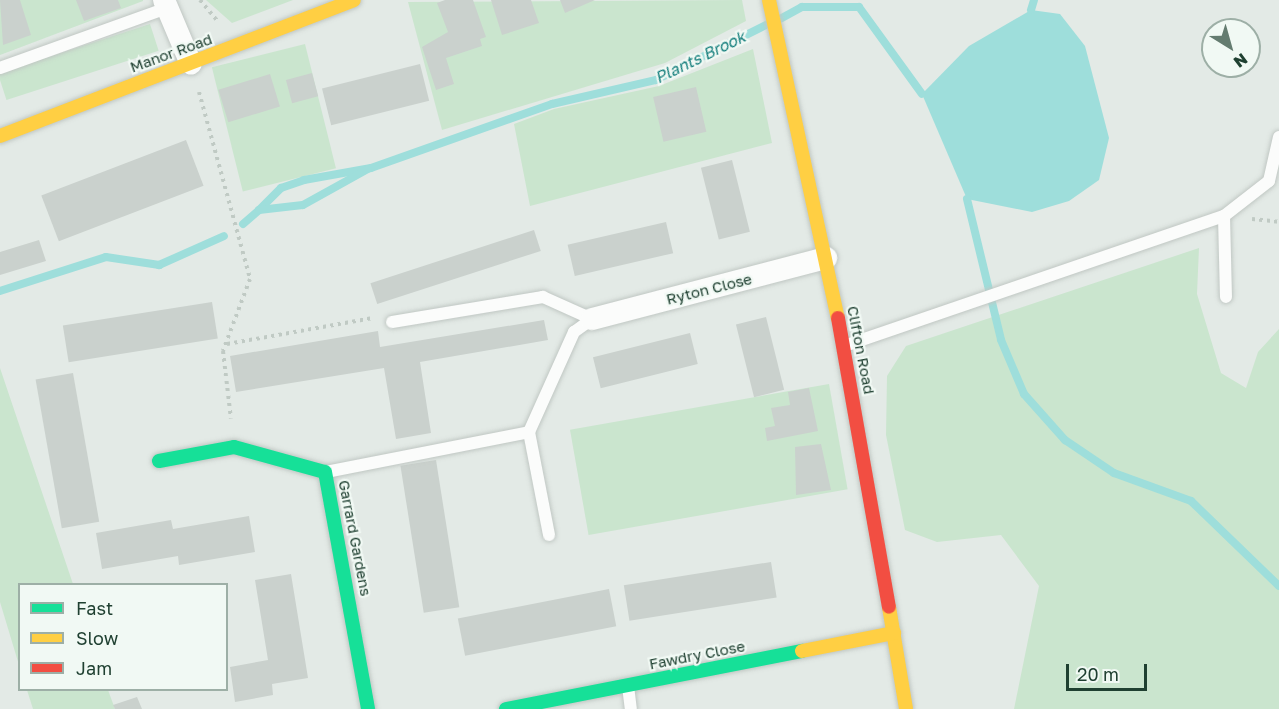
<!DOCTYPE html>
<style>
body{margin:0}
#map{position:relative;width:1279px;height:709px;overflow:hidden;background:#e3eae6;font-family:"Golos Text",sans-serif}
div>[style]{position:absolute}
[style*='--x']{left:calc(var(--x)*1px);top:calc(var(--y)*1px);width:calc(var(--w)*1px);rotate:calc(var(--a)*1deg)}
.green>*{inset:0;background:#cae5ce;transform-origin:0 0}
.water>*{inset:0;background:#9ededb}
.stream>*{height:8px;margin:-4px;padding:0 4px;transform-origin:4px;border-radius:4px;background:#9ededb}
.building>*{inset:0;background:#cad1cd;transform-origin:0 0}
.path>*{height:4px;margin-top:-2px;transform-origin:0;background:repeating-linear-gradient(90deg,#c0cac4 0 3px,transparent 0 7.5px)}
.roads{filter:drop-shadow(0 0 2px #c0c7c3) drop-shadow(0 0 2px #c0c7c3)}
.lane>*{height:12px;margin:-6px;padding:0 6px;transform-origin:6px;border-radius:6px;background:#fbfcfb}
.street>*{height:22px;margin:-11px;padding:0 11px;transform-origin:11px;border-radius:11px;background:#fbfcfb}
.fast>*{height:14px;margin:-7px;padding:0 7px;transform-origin:7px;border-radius:7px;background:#16e098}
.slow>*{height:14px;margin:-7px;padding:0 7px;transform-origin:7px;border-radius:7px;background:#ffcf43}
.jam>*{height:14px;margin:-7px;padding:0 7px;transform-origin:7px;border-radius:7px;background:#f24e42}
span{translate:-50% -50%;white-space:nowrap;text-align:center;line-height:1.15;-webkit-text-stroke:4.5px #f1f9f4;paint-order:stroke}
.street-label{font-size:15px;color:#1f4031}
.water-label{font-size:16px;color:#127d7b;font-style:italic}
.legend{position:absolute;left:18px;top:583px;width:210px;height:108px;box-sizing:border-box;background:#f1f9f4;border:2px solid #9dafa6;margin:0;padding:8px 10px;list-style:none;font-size:18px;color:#1f4031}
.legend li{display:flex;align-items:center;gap:12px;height:30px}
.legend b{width:30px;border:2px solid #9dafa6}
.north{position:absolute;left:1201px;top:18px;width:60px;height:60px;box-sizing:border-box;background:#f1f9f4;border:2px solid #9dafa6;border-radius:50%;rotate:143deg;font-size:16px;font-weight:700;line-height:24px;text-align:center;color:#1f4031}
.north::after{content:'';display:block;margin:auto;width:21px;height:27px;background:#647c70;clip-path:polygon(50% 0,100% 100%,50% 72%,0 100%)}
.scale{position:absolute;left:1066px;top:664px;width:81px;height:27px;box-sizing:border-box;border:3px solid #1f4031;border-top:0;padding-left:8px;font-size:18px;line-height:21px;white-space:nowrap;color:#1f4031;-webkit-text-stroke:4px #f1f9f4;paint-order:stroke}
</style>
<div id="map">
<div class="green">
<div style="clip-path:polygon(0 0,143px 0,143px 1px,0 55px)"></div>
<div style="clip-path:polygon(206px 0,293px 0,232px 23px)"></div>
<div style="clip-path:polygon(742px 0,746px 21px,665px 63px,442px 130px,408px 2px)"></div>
<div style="left:150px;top:24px;width:28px;height:160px;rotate:72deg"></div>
<div style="left:305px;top:44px;width:128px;height:96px;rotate:76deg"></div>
<div style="clip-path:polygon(753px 49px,772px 143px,530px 206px,514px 124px,554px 109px,659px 86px)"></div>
<div style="clip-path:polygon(1199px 248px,1197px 294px,1221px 373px,1246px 388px,1258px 352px,1279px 329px,1279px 709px,1014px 709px,1039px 586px,1001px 535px,937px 542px,905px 530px,886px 435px,887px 376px,906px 346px)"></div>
<div style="clip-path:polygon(0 368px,73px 584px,20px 584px,19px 665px,0 602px)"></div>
<div style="left:829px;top:384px;width:107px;height:263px;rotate:80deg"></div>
<div style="clip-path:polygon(27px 690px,108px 690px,115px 709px,33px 709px)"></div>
</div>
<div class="water">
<div style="clip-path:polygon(1031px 10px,1060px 14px,1085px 46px,1109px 138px,1099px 180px,1069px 201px,1032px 212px,967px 199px,922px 94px,969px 46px)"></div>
</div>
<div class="stream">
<div style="--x:1031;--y:10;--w:10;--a:-73"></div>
<div style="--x:780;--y:19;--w:25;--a:-29"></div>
<div style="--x:802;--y:7;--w:57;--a:0"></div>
<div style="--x:859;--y:7;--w:107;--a:54.1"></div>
<div style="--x:967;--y:199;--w:145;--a:76.4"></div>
<div style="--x:1001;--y:340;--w:59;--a:66.9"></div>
<div style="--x:1024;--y:394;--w:62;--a:48.3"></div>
<div style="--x:1065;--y:440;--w:59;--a:34"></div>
<div style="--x:1114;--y:473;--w:82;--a:20"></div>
<div style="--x:1191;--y:501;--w:122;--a:44"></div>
<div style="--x:259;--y:210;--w:31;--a:-45"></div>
<div style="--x:281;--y:188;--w:24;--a:-19"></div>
<div style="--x:304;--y:180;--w:68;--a:-10.2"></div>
<div style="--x:371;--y:168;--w:192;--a:-19.5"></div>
<div style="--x:552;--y:104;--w:107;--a:-13"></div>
<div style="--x:656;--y:80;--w:125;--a:-26.6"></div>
<div style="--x:243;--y:224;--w:21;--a:-41"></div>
<div style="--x:259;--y:210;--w:44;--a:-6.5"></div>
<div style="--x:303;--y:205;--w:74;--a:-29"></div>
<div style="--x:0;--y:291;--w:111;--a:-17.8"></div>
<div style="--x:106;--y:257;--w:54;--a:8.6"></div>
<div style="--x:159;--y:265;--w:71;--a:-24"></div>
</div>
<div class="building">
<div style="clip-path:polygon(0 0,20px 0,31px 35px,3px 45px)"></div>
<div style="clip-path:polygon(76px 0,118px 0,121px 8px,84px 21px)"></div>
<div style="clip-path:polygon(445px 0,473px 0,486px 37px,480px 39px,482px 46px,446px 58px,454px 84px,436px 90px,422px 47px,448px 32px,437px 3px)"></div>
<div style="clip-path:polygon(491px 0,531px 0,539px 23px,502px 35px)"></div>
<div style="clip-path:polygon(560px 0,595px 0,565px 13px)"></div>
<div style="left:420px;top:64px;width:38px;height:101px;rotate:76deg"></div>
<div style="left:312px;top:73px;width:24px;height:27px;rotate:75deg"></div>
<div style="left:270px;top:74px;width:34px;height:54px;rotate:73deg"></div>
<div style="left:696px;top:87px;width:46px;height:44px;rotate:77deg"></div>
<div style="left:186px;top:140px;width:49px;height:155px;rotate:69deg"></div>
<div style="left:732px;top:160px;width:74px;height:32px;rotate:76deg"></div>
<div style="left:666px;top:222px;width:32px;height:101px;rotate:77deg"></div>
<div style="left:534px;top:230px;width:22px;height:172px;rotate:72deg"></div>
<div style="clip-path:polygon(39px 240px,46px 261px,0 275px,0 252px)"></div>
<div style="left:212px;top:302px;width:37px;height:151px;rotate:81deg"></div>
<div style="left:766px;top:317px;width:75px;height:31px;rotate:76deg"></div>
<div style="clip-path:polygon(544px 320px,548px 340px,420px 362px,431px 433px,396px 439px,384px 368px,236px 392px,230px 356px,378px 331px,380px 347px)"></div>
<div style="left:690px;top:333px;width:32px;height:100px;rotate:76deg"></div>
<div style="left:73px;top:373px;width:151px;height:38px;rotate:80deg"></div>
<div style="clip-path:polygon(809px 388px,818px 431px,767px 441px,765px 428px,775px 426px,771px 408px,790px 405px,788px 392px)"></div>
<div style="clip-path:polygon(821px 444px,831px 490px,796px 495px,795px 447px)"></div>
<div style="left:436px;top:460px;width:149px;height:36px;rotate:81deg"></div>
<div style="clip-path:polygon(249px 516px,255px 552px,179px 565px,178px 556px,102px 569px,96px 533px,171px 520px,173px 529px)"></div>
<div style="left:771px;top:562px;width:36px;height:149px;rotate:81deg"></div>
<div style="clip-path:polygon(291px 574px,308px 678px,272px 684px,273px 695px,235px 702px,230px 667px,268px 660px,255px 580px)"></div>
<div style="left:609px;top:589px;width:38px;height:154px;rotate:79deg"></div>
<div style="clip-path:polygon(137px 697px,142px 709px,115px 709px,113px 705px)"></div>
</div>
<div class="path">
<div style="--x:200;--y:0;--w:26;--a:50"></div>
<div style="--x:199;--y:92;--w:194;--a:74.7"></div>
<div style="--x:250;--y:279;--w:77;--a:110.6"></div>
<div style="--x:223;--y:351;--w:68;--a:83.3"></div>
<div style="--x:1252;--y:219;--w:27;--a:6"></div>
<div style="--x:227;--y:344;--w:148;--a:-10.1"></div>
</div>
<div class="roads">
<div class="lane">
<div style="--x:0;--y:68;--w:177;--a:-19.8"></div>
<div style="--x:1224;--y:216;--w:81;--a:88.6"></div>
<div style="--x:844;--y:346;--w:402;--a:-18.9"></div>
<div style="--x:1224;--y:216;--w:57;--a:-37.9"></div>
<div style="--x:1269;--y:181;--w:45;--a:-77.2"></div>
<div style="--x:529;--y:432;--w:105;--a:79"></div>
<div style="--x:326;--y:472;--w:207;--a:-11.1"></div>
<div style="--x:529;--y:432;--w:110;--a:-65.8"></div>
<div style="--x:574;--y:332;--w:22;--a:-36"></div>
<div style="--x:592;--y:319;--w:54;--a:-155.8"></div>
<div style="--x:543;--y:297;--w:153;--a:170.6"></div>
<div style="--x:628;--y:686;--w:23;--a:83"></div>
</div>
<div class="street">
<div style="--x:164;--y:0;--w:69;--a:67.1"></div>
<div style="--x:592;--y:319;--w:242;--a:-14.6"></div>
</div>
<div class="fast">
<div style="--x:159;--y:461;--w:76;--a:-10.6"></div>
<div style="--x:234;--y:447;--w:94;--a:15.4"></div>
<div style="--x:325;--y:472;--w:241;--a:79.7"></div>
<div style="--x:506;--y:709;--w:302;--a:-11.1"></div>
</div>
<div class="slow">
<div style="--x:769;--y:0;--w:325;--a:77.8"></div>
<div style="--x:0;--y:136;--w:379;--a:-21"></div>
<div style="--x:889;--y:607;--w:103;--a:80.5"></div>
<div style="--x:802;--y:651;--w:94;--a:-11.1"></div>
</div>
<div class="jam">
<div style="--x:838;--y:318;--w:293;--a:80"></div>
</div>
</div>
<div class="street-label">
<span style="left:171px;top:53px;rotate:-20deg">Manor Road</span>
<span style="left:709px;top:289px;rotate:-14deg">Ryton Close</span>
<span style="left:861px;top:350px;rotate:79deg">Clifton Road</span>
<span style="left:355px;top:538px;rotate:79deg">Garrard Gardens</span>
<span style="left:697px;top:655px;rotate:-11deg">Fawdry Close</span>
</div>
<div class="water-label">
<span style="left:700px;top:57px;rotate:-26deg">Plants Brook</span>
</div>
<ul class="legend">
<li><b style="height:8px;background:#16e098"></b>Fast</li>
<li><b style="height:8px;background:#ffcf43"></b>Slow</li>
<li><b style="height:8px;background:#f24e42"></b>Jam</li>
</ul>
<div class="north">N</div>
<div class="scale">20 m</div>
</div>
